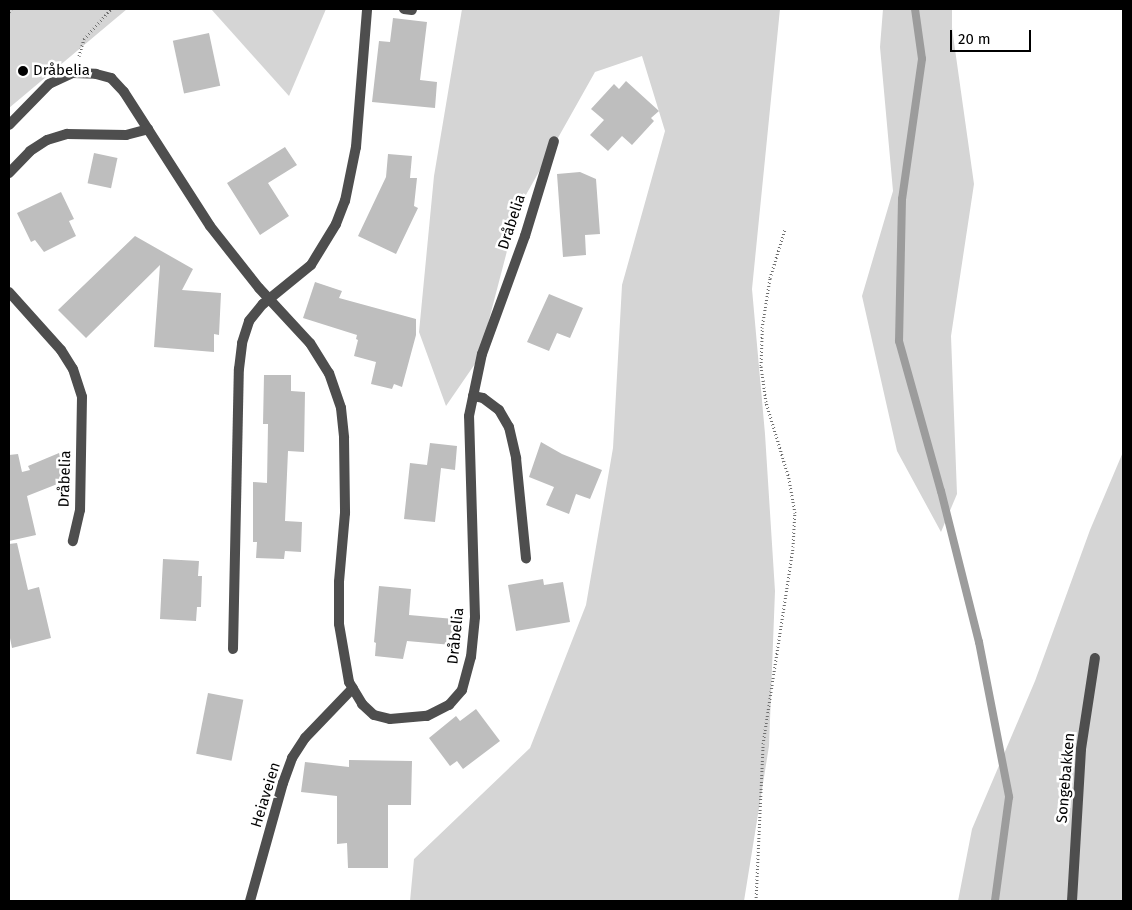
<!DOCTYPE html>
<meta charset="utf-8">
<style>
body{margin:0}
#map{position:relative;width:1132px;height:910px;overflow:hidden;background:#fff;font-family:"Fira Sans",sans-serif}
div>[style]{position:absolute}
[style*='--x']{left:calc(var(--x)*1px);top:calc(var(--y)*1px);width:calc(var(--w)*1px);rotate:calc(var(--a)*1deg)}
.green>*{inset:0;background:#d5d5d5}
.stream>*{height:8px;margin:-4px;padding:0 4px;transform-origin:4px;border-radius:4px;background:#9c9c9c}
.building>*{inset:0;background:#bebebe;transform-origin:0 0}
.path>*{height:3px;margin-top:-1.5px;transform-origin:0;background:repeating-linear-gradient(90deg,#707070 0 1px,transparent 0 3.5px)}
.street>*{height:10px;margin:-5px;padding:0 5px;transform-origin:5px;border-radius:5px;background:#4e4e4e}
.dots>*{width:14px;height:14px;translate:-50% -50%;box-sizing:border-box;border:2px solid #fff;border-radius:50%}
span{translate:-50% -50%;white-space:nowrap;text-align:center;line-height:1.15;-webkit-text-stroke:5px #fff;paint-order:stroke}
.poi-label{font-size:15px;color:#000}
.left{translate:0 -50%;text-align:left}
.street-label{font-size:15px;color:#000}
.frame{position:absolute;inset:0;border:10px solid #000;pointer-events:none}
.scale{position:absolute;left:950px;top:30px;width:81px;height:22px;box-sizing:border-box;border:2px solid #000;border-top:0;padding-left:6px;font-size:15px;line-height:18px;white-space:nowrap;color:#000;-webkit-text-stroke:4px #fff;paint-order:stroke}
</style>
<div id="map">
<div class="green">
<div style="clip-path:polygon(9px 9px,127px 9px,9px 108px)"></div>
<div style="clip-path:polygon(211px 9px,326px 9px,289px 96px)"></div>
<div style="clip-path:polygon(462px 9px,780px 9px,752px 289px,765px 434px,775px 591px,769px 746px,744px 901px,410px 901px,414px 859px,530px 748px,586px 605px,613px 448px,622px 285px,665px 131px,642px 56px,595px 72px,518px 209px,479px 358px,446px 406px,419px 332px,434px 176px)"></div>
<div style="clip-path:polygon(883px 9px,952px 9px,952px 28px,974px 184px,951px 336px,957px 494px,941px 532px,897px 451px,862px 296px,893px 191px,880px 47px)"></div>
<div style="clip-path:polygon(1123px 452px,1123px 901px,958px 901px,972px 829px,1035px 681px,1090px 530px)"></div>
</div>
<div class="stream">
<div style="--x:915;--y:9;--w:50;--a:82"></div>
<div style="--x:922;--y:59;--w:141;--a:98.1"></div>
<div style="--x:902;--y:199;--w:142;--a:91.2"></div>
<div style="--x:899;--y:341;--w:156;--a:74.4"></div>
<div style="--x:941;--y:491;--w:156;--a:75.9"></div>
<div style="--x:979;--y:642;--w:158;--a:79"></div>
<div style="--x:1009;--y:797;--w:105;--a:97.7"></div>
</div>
<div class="building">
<div style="clip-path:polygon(393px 18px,427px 22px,420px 80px,437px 82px,435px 108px,372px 102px,379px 41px,390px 42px)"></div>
<div style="left:209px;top:33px;width:54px;height:37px;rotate:78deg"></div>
<div style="clip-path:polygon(626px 81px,659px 111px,651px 118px,654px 121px,632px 145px,622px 136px,608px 151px,590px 135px,604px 120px,591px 109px,614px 84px,619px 89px)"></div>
<div style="clip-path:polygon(285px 147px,297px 165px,268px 183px,289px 216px,260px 235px,227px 183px)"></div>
<div style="left:94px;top:153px;width:24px;height:31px;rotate:12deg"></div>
<div style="clip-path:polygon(388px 154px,412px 156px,410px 178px,417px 178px,414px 206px,418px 208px,396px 254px,358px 236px,386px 177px)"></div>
<div style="clip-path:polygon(580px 172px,596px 179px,600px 234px,585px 235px,586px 255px,563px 257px,557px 174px)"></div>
<div style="clip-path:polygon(61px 192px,74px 219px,69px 221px,76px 236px,44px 252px,35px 240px,31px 242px,17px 213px)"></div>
<div style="clip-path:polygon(135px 236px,193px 269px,182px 290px,221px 293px,219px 335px,214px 334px,214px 352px,154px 347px,160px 265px,86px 338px,58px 310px)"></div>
<div style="clip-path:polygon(315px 282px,342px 291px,339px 298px,416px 319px,416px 335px,402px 387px,394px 384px,392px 389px,371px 384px,376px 362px,354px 356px,358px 340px,356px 339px,357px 335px,303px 318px)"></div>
<div style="clip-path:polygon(549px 294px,583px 308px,570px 338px,557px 333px,549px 351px,527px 342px)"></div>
<div style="clip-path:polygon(264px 375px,291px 375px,291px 391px,305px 392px,304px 452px,288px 451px,285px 521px,302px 522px,301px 552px,285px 551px,284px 559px,256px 558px,257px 542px,253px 542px,253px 482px,267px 483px,268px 424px,263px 424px)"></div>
<div style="clip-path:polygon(541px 442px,562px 454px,602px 470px,590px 499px,576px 494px,569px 514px,546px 505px,554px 487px,529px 477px)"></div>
<div style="clip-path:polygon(430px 443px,457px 446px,455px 470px,441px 468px,435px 522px,404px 519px,410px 463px,427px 465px)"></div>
<div style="clip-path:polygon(59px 453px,70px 479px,27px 496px,36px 535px,9px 541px,9px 455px,18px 454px,22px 472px,30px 470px,28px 466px)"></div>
<div style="clip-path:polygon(17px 543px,28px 590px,39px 587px,51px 638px,12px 648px,9px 633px,9px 544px)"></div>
<div style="clip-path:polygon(163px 559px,199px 561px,198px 576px,202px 576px,201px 607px,197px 607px,196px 621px,160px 619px)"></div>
<div style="clip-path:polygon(543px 579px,544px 585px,563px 582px,570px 622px,516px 631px,508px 585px)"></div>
<div style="clip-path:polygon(379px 586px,411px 589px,409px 615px,454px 619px,452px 645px,407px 641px,403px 659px,375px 656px,376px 643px,374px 642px)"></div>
<div style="left:208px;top:693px;width:36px;height:62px;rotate:11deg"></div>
<div style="clip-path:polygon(476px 709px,500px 741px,463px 769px,457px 761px,450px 766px,429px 738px,456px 716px,460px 721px)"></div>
<div style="clip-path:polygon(349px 760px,412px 761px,411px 805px,388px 805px,388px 868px,348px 868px,347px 843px,337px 844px,337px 796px,301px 792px,305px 762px,349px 767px)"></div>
</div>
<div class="path">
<div style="--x:9;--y:12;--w:4;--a:-56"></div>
<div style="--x:79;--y:56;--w:18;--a:-74"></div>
<div style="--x:84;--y:39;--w:40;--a:-48"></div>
<div style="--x:756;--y:901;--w:157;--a:-87.4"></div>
<div style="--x:763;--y:744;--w:199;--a:-81.3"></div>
<div style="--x:793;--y:547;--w:34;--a:-87"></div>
<div style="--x:795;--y:513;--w:39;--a:-100"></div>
<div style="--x:788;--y:475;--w:76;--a:-106.8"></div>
<div style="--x:766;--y:402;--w:36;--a:-98"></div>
<div style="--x:761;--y:366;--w:38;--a:-88"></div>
<div style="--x:762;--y:328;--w:51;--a:-80.9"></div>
<div style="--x:770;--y:278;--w:51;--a:-73"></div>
</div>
<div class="street">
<div style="--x:404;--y:9;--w:8;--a:7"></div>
<div style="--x:9;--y:125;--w:57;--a:-45.7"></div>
<div style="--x:49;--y:84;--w:26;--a:-25"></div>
<div style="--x:73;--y:73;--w:23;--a:2"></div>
<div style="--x:96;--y:74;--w:16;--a:15"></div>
<div style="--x:111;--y:78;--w:19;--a:47"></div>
<div style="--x:124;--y:92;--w:159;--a:57.3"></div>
<div style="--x:210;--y:226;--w:79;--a:51.7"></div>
<div style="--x:259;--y:288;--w:75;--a:47.2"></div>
<div style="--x:310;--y:343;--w:36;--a:58"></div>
<div style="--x:329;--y:373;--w:37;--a:71"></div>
<div style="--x:341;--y:408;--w:30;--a:84"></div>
<div style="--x:344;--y:438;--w:75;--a:89.2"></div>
<div style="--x:345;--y:513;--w:69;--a:95"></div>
<div style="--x:339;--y:582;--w:42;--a:90"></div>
<div style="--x:339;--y:624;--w:59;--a:80.2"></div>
<div style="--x:349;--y:682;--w:26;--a:59"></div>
<div style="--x:362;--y:704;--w:16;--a:43"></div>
<div style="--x:374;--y:715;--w:16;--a:14"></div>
<div style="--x:390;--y:719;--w:37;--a:-5"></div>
<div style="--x:427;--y:716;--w:25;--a:-27"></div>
<div style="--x:449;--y:705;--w:20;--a:-49"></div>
<div style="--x:462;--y:690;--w:34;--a:-75"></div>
<div style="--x:471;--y:657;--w:40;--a:-84.3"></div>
<div style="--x:475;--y:617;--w:201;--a:-91.7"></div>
<div style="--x:469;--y:416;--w:63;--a:-78.2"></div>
<div style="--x:482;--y:354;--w:126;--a:-70"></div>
<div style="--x:525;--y:236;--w:99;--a:-73"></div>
<div style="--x:9;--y:173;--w:30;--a:-46"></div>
<div style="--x:30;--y:151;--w:20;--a:-33"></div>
<div style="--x:47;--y:140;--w:21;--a:-17"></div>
<div style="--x:67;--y:134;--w:59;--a:1"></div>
<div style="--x:126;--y:135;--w:23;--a:-15"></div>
<div style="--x:9;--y:292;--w:78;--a:48.1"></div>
<div style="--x:61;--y:350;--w:22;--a:58"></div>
<div style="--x:73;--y:369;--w:29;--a:72"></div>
<div style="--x:82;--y:397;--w:113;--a:91"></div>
<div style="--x:80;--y:510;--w:32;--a:103"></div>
<div style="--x:473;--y:396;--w:10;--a:11"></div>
<div style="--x:483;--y:398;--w:20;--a:37"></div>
<div style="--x:499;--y:410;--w:20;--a:60"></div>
<div style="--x:509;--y:427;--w:32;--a:77"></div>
<div style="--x:516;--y:458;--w:101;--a:84.3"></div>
<div style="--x:233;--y:649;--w:280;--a:-88.8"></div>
<div style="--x:239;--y:369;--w:26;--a:-83"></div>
<div style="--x:242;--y:343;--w:23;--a:-72"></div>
<div style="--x:249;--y:321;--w:22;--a:-51"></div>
<div style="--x:263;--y:304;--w:62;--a:-39.1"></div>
<div style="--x:311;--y:265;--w:48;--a:-58.6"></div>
<div style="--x:336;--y:224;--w:25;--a:-69"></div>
<div style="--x:345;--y:201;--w:55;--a:-78.5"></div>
<div style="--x:356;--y:147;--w:138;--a:-85.4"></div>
<div style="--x:250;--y:901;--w:123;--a:-74.4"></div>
<div style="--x:283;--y:783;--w:27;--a:-70"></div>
<div style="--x:292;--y:758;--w:24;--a:-57"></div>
<div style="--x:305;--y:738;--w:69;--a:-46.2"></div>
<div style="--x:1072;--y:901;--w:152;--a:-86.6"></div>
<div style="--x:1081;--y:749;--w:92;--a:-81.3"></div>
</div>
<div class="dots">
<div style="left:23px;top:71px;background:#000"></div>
</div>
<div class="poi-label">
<span class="left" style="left:33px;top:71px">Dråbelia</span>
</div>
<div class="street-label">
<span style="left:512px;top:222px;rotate:-72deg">Dråbelia</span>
<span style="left:65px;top:479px;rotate:-88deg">Dråbelia</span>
<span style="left:456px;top:636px;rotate:-84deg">Dråbelia</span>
<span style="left:1066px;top:778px;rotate:-85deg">Songebakken</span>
<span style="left:266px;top:795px;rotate:-73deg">Heiaveien</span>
</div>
<div class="frame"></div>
<div class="scale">20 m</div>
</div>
